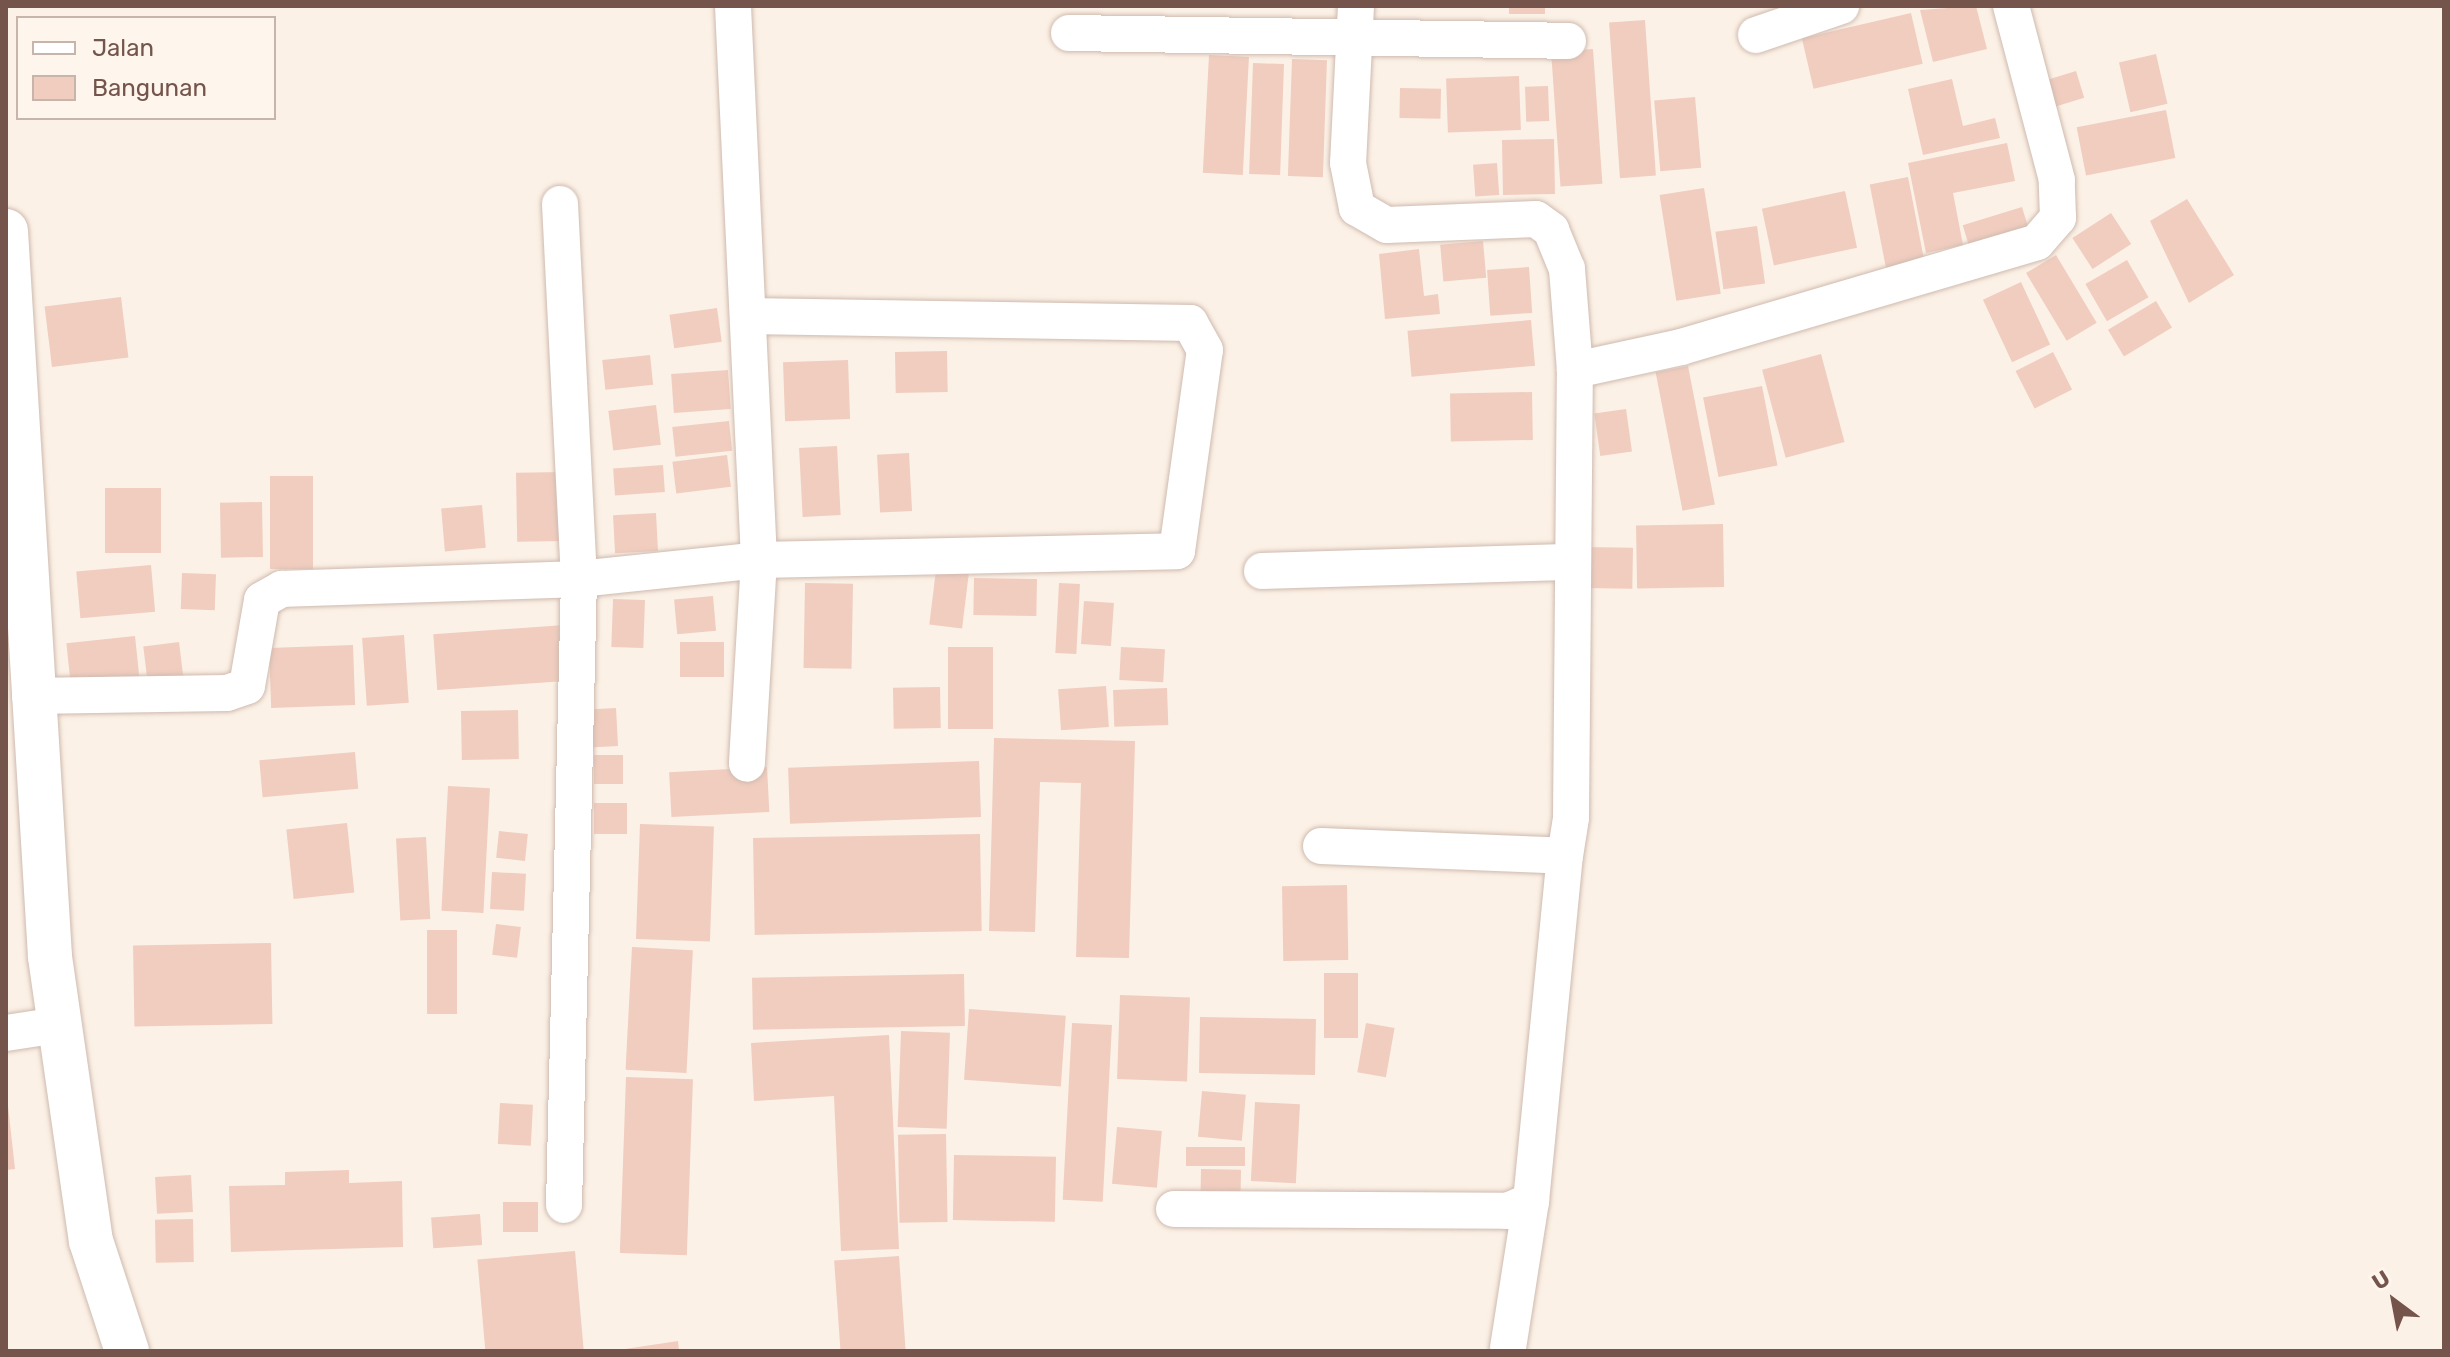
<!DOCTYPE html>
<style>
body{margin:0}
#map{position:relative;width:2450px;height:1357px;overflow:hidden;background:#fcf1e6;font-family:Rubik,sans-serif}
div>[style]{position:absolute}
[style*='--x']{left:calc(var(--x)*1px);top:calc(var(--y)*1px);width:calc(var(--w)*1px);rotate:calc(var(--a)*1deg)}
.building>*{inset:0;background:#f0cdbf;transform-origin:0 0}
.roads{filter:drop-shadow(0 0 2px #cfbaaf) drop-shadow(0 0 2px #cfbaaf)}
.street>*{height:36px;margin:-18px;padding:0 18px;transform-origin:18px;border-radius:18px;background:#fff}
.secondary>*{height:44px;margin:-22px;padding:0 22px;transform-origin:22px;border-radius:22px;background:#fff}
span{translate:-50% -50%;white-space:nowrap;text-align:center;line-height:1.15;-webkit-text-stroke:6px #fef5ed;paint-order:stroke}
.frame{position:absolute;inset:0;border:8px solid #75554b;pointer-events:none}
.legend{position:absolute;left:16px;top:16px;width:260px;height:104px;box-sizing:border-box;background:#fef5ed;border:2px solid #c7b5ac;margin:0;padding:10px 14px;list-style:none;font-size:24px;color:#75554b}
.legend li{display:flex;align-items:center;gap:16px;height:40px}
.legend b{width:40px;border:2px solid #c7b5ac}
.north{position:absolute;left:2354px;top:1261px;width:80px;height:80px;-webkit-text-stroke:6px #fef5ed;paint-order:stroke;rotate:328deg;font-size:22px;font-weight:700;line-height:32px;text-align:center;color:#75554b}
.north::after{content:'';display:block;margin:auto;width:28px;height:36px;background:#75554b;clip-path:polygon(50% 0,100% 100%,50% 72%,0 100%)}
</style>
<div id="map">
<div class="building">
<div style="left:1509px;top:6px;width:36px;height:8px"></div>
<div style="clip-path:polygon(1976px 6px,1987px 49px,1933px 62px,1920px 10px)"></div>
<div style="left:1911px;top:13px;width:52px;height:112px;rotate:77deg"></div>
<div style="left:1645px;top:20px;width:156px;height:36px;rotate:86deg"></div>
<div style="left:1593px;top:49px;width:135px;height:42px;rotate:86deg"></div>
<div style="left:2156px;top:54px;width:51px;height:38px;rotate:77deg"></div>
<div style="left:1209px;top:55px;width:40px;height:118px;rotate:3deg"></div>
<div style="left:1292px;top:59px;width:35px;height:117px;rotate:2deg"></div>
<div style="left:1253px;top:63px;width:31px;height:111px;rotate:2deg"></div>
<div style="left:2076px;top:71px;width:28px;height:34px;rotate:73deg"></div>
<div style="left:1519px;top:76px;width:54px;height:73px;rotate:88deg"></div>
<div style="clip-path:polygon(1952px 79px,1963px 126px,1995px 118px,2000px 138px,1923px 155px,1908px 89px)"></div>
<div style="left:1548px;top:86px;width:35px;height:23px;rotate:88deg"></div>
<div style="left:1400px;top:88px;width:41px;height:30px;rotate:1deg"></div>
<div style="left:1695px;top:97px;width:71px;height:41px;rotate:85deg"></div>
<div style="left:2166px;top:110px;width:49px;height:91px;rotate:79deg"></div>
<div style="left:1554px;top:139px;width:55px;height:52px;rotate:89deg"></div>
<div style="clip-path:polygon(2007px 143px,2015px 181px,1953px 193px,1963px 245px,1926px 253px,1908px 163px)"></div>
<div style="left:1497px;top:163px;width:32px;height:24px;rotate:86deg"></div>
<div style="left:1908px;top:177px;width:86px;height:39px;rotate:79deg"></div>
<div style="left:1704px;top:188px;width:107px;height:45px;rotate:81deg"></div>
<div style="left:1845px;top:191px;width:58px;height:85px;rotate:78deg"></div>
<div style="clip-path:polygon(2187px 199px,2234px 275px,2189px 303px,2150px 221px)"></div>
<div style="left:2022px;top:207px;width:28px;height:62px;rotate:73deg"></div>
<div style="left:2111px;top:213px;width:37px;height:46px;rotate:57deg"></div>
<div style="left:1757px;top:226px;width:58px;height:42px;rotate:82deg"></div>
<div style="left:1483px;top:241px;width:37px;height:43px;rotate:85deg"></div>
<div style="clip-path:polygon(1419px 249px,1424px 296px,1438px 294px,1440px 314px,1385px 319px,1379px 254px)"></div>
<div style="left:2056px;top:255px;width:79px;height:35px;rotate:59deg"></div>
<div style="left:2127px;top:260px;width:43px;height:48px;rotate:60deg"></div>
<div style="left:1529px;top:267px;width:46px;height:42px;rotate:86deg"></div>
<div style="left:2021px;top:282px;width:69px;height:42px;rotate:65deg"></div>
<div style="left:121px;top:297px;width:61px;height:77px;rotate:83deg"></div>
<div style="left:2156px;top:301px;width:31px;height:56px;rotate:59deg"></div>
<div style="left:717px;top:308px;width:34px;height:48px;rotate:82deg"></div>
<div style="left:1531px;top:320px;width:46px;height:124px;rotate:85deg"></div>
<div style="left:947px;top:351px;width:41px;height:52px;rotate:89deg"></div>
<div style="left:2053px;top:352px;width:42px;height:42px;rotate:63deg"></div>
<div style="left:1821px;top:354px;width:91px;height:61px;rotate:75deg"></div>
<div style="left:650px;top:355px;width:30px;height:48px;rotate:84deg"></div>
<div style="left:848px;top:360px;width:59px;height:65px;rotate:88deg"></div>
<div style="left:1688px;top:366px;width:141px;height:33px;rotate:79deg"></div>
<div style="left:728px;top:370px;width:39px;height:57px;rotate:86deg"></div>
<div style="left:1762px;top:386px;width:81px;height:60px;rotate:79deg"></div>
<div style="left:1532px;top:392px;width:48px;height:82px;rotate:89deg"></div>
<div style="left:656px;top:405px;width:40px;height:48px;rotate:83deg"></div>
<div style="left:1626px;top:409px;width:43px;height:32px;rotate:82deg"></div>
<div style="left:729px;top:421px;width:30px;height:57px;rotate:84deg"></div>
<div style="left:837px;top:446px;width:69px;height:38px;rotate:87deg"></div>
<div style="left:909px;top:453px;width:58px;height:32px;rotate:87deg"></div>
<div style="left:727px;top:455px;width:32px;height:55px;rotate:83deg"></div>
<div style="left:663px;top:465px;width:27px;height:50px;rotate:86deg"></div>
<div style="left:564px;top:472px;width:69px;height:48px;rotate:89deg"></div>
<div style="left:313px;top:476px;width:93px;height:43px;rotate:90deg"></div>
<div style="left:161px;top:488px;width:65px;height:56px;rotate:90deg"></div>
<div style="left:262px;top:502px;width:55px;height:42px;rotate:89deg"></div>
<div style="left:482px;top:505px;width:43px;height:41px;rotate:85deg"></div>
<div style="left:656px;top:513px;width:38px;height:43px;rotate:87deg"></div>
<div style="left:1723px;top:524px;width:63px;height:87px;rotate:89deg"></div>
<div style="left:1584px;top:547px;width:49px;height:41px;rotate:1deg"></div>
<div style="left:151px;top:565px;width:47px;height:75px;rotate:85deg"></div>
<div style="left:936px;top:570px;width:33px;height:55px;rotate:7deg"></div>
<div style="left:182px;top:573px;width:34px;height:36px;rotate:2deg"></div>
<div style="left:974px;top:578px;width:63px;height:37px;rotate:1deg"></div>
<div style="left:805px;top:583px;width:48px;height:85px;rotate:1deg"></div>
<div style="left:1059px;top:583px;width:21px;height:70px;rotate:3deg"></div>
<div style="left:713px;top:596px;width:35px;height:39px;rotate:85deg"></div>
<div style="left:613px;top:599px;width:32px;height:48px;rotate:2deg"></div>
<div style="left:1084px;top:601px;width:30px;height:43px;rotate:4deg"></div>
<div style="left:565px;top:625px;width:56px;height:132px;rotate:86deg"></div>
<div style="left:404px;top:635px;width:68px;height:42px;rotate:86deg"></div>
<div style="left:135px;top:636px;width:50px;height:69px;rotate:84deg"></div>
<div style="left:179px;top:642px;width:42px;height:36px;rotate:83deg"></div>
<div style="left:680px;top:642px;width:44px;height:35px"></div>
<div style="left:353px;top:645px;width:60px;height:84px;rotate:88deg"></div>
<div style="left:948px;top:647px;width:45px;height:82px"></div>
<div style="left:1121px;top:647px;width:44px;height:33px;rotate:3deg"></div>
<div style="left:1106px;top:686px;width:41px;height:48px;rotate:86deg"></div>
<div style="left:940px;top:687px;width:41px;height:47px;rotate:89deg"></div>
<div style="left:1167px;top:688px;width:37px;height:54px;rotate:88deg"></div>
<div style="left:616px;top:708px;width:38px;height:28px;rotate:87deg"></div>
<div style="left:518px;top:710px;width:49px;height:57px;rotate:89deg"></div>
<div style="clip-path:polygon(994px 738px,1135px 741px,1129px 958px,1076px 957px,1081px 783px,1040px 782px,1035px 932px,989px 931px)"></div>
<div style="left:355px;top:752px;width:37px;height:96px;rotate:85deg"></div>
<div style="left:594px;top:755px;width:29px;height:29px"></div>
<div style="left:979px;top:761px;width:56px;height:191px;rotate:88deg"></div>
<div style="left:767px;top:767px;width:45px;height:98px;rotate:87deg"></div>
<div style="left:448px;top:786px;width:42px;height:125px;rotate:3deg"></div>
<div style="left:594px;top:803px;width:33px;height:31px"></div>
<div style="left:347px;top:823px;width:70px;height:61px;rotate:84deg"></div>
<div style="left:640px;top:824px;width:74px;height:115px;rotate:2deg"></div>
<div style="left:499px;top:831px;width:29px;height:27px;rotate:6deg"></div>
<div style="left:980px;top:834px;width:97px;height:227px;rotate:89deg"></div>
<div style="left:426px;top:837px;width:82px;height:30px;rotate:87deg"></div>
<div style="left:492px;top:872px;width:34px;height:37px;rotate:3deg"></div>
<div style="left:1347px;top:885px;width:75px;height:65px;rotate:89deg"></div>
<div style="left:496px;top:924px;width:25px;height:31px;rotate:7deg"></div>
<div style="left:427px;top:930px;width:30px;height:84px"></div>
<div style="left:271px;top:943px;width:81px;height:138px;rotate:89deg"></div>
<div style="left:632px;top:947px;width:61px;height:123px;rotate:3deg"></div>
<div style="left:1324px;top:973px;width:34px;height:65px"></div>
<div style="left:964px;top:974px;width:52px;height:212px;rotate:89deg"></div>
<div style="left:1120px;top:995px;width:70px;height:84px;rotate:2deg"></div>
<div style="left:969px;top:1009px;width:97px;height:71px;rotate:4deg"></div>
<div style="left:1200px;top:1017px;width:116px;height:56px;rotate:1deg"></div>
<div style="left:1072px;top:1023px;width:40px;height:177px;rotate:3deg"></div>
<div style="left:1366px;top:1023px;width:29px;height:50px;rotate:10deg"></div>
<div style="left:901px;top:1031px;width:49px;height:96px;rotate:2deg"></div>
<div style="clip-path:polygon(889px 1035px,899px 1249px,841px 1251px,834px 1096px,754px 1101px,751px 1043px)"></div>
<div style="left:626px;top:1077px;width:67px;height:176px;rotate:2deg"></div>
<div style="clip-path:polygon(6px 1088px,15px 1169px,6px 1170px)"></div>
<div style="left:1202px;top:1091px;width:44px;height:46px;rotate:5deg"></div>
<div style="left:1255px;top:1102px;width:45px;height:79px;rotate:3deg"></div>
<div style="left:500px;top:1103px;width:33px;height:41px;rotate:3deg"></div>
<div style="left:1117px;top:1127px;width:45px;height:57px;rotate:5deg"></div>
<div style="left:946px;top:1134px;width:88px;height:48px;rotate:89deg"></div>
<div style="left:1245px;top:1147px;width:19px;height:59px;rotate:90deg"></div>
<div style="left:954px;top:1155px;width:102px;height:65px;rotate:1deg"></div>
<div style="left:1201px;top:1169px;width:40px;height:29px;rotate:1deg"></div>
<div style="clip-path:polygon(349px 1170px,349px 1183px,402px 1181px,403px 1247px,231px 1252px,229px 1186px,285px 1185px,285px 1172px)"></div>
<div style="left:191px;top:1175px;width:37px;height:36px;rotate:87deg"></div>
<div style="left:503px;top:1202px;width:35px;height:30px"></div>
<div style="left:480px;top:1214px;width:31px;height:49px;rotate:86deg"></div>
<div style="left:193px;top:1219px;width:43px;height:38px;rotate:89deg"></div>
<div style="left:575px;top:1251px;width:100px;height:98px;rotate:85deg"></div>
<div style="left:899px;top:1256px;width:95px;height:65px;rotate:86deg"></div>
<div style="clip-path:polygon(678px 1341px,679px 1351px,626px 1351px,625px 1349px)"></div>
</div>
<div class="roads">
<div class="street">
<div style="--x:733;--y:6;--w:555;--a:87.31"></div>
<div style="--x:759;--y:560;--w:204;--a:93.4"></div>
<div style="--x:1356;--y:6;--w:157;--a:92.9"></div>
<div style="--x:1348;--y:163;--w:46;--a:78.7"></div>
<div style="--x:1357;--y:208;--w:34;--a:30"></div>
<div style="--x:1387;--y:225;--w:149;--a:-2.3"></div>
<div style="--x:1536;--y:219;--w:19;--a:36"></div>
<div style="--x:1551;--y:230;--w:42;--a:67.7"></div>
<div style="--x:1567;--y:269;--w:101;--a:85.5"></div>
<div style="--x:1069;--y:33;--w:499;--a:0.9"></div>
<div style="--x:1756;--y:35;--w:90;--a:-18.8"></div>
<div style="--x:560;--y:204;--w:375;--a:87.1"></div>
<div style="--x:579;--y:579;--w:181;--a:-6"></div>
<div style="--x:759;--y:560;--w:418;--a:-1.2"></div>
<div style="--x:1177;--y:551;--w:203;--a:-82.1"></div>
<div style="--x:1205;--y:350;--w:31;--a:-119"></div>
<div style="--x:1190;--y:323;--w:441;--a:-179.1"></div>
<div style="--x:1262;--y:571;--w:311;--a:-1.7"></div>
<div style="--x:30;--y:696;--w:197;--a:-0.9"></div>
<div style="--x:227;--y:693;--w:21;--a:-19"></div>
<div style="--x:247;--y:686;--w:87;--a:-80.1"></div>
<div style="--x:262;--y:600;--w:23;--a:-29"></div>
<div style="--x:282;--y:589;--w:297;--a:-1.9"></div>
<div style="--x:579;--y:579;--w:626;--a:91.37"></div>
<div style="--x:1321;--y:846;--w:244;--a:2.3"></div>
<div style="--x:1565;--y:856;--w:39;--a:-81"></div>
<div style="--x:1571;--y:817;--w:447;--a:-89.5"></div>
<div style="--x:1575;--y:370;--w:108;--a:-12.2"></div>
<div style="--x:1681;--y:347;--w:371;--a:-16.4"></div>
<div style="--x:2037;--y:242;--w:32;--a:-49"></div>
<div style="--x:2058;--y:218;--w:38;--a:-92"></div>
<div style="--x:2057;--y:180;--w:180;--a:-104.8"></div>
<div style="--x:6;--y:1033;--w:53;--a:-8.7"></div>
<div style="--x:1174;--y:1209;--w:333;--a:0.3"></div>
<div style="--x:1507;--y:1211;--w:26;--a:-23"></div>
<div style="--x:1531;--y:1201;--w:347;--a:-84.4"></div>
<div style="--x:1508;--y:1348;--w:149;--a:-81.1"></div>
</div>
<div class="secondary">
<div style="--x:6;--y:231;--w:727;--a:86.53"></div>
<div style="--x:50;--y:957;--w:287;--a:81.8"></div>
<div style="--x:91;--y:1241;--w:116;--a:71.9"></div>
</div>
</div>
<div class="frame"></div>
<ul class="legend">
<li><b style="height:10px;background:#fff"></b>Jalan</li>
<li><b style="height:22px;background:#f0cdbf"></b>Bangunan</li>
</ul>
<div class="north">U</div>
</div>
